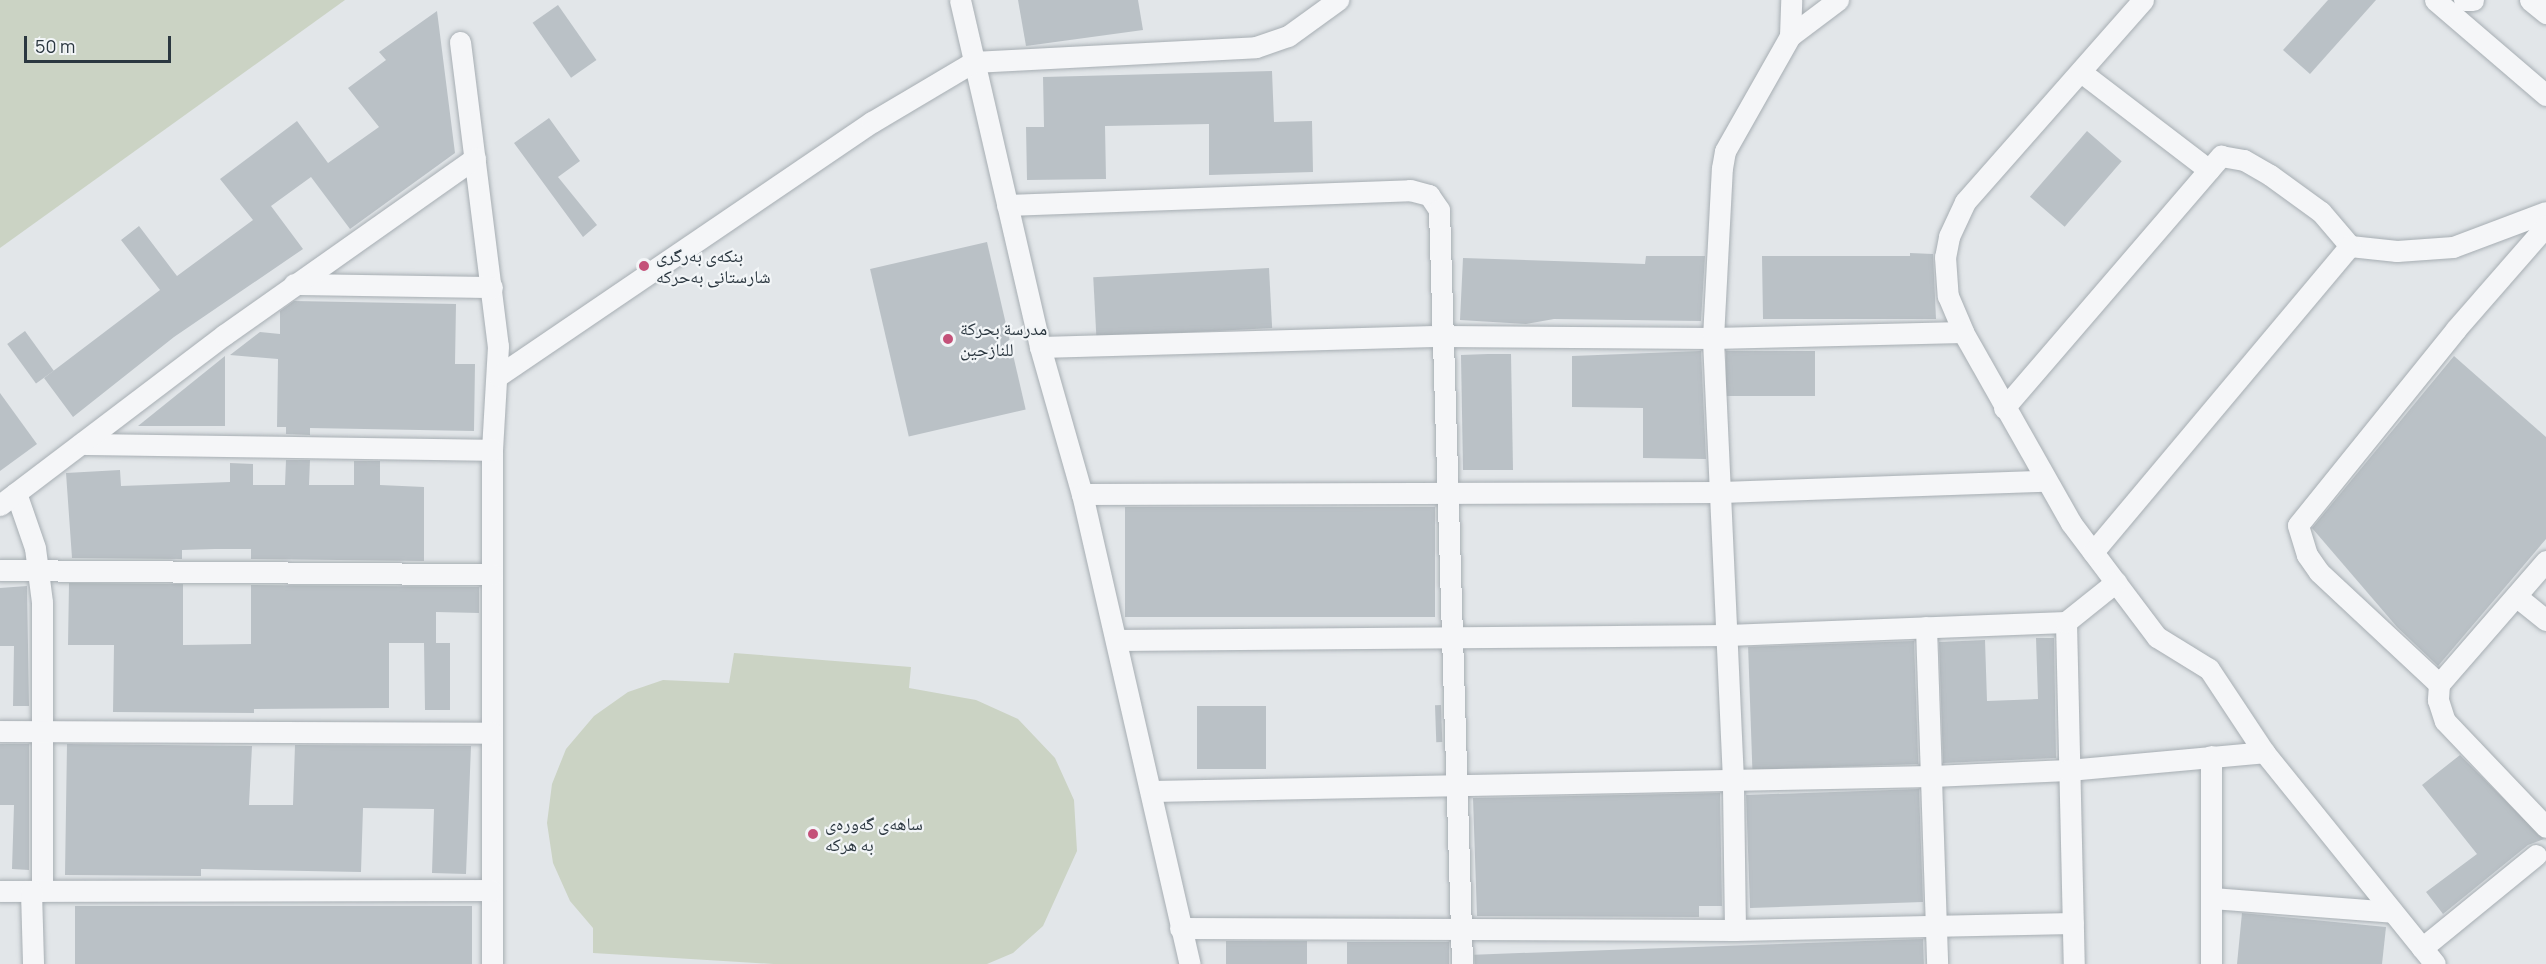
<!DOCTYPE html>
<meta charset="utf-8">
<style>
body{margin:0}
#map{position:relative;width:2546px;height:964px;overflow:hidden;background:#e2e6e9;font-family:Manrope,"Noto Naskh Arabic",sans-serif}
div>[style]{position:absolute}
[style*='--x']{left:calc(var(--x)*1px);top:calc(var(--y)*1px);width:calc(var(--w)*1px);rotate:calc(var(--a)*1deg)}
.green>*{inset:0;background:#cbd3c4}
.building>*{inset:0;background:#bac1c6;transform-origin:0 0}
.roads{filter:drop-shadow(0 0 2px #a7aeb3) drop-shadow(0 0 2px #a7aeb3)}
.minor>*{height:21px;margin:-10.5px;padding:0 10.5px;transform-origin:10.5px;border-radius:10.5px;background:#f5f6f8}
.dots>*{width:16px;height:16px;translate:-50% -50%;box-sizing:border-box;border:3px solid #f2f5f7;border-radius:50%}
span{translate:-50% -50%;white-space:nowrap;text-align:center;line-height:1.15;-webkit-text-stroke:4.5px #f2f5f7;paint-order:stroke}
.poi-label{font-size:18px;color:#2b3740}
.left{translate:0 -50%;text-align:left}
.scale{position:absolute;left:24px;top:36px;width:147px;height:27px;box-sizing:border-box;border:3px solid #2b3740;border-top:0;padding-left:8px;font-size:18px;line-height:21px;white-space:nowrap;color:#2b3740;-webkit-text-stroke:4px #f2f5f7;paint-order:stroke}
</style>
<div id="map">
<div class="green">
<div style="clip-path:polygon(0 0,345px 0,0 248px)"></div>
<div style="clip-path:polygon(734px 653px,911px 667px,909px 688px,976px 700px,1018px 719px,1055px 758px,1074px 800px,1077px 851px,1043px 926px,1013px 953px,987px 964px,774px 964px,593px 953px,593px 928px,570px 901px,553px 863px,547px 823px,552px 784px,566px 749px,594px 716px,628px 692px,663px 680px,729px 683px)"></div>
</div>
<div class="building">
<div style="clip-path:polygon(1018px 0,1138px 0,1143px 30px,1026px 46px)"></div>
<div style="clip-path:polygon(2328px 0,2376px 0,2310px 74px,2283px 50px)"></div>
<div style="left:558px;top:5px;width:67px;height:31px;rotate:55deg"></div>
<div style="clip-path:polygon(437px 11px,455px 153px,350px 229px,311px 177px,271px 206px,303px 249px,174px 337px,73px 417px,44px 378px,160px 290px,121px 240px,139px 226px,177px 276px,253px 220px,220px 179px,297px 121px,328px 163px,379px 127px,348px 88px,386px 60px,379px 52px)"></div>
<div style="clip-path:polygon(1272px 71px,1274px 122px,1312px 121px,1313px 172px,1209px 175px,1209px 124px,1105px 126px,1106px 179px,1027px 180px,1026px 127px,1044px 127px,1043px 77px)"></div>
<div style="clip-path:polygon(549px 118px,580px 161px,558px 177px,597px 225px,583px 237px,514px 143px)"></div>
<div style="left:2087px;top:131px;width:46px;height:87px;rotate:41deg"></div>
<div style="left:987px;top:242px;width:172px;height:120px;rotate:77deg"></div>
<div style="clip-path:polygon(1910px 253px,1933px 254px,1936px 319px,1763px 319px,1762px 256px,1910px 256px)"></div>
<div style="clip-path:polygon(1646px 256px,1705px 256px,1701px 321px,1554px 319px,1526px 324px,1460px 320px,1463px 258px,1645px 264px)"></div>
<div style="left:1269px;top:268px;width:60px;height:176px;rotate:87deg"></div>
<div style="clip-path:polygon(294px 301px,456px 304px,455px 364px,475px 364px,474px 431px,310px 428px,310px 435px,286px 434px,286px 427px,277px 427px,278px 359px,230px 355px,260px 332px,280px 334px,280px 311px)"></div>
<div style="left:25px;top:331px;width:49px;height:22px;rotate:54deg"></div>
<div style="clip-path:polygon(1701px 351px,1706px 459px,1643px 458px,1643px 408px,1572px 407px,1572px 356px)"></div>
<div style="left:1726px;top:351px;width:89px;height:45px"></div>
<div style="clip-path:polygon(1488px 354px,1511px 354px,1513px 470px,1463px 470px,1461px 355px)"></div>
<div style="clip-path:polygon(225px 356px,225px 426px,138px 426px)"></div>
<div style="clip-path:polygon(2454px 356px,2546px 437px,2546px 539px,2438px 666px,2397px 627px,2312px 528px)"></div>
<div style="clip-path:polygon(0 393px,37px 444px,0 471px)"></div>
<div style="clip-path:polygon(286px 460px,310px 460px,309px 485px,354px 485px,354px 461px,380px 461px,380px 485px,424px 487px,424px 561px,251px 559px,251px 549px,215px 549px,182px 550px,182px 559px,72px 558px,66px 473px,120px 470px,121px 486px,230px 482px,230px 463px,253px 464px,253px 485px,285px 485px)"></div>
<div style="left:1125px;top:507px;width:310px;height:110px"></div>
<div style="clip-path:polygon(69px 583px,183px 584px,183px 645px,251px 644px,251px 585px,479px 587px,479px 613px,436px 612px,436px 643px,450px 643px,450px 710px,425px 710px,424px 643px,389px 643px,389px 708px,254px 709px,254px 713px,113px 712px,114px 645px,68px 645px)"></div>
<div style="clip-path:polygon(27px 586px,29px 706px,13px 706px,14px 646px,0 646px,0 588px)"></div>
<div style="clip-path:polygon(2036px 638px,2054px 638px,2056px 758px,1943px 763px,1939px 642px,1985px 640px,1987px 701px,2038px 699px)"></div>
<div style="left:1914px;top:641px;width:123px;height:166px;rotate:88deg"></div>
<div style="left:1441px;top:705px;width:37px;height:6px;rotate:88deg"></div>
<div style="left:1197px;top:706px;width:69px;height:63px"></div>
<div style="clip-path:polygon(0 744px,29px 744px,29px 870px,12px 869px,14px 805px,0 805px)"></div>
<div style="clip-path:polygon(67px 744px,252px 746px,249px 805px,293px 805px,295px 745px,471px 746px,466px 874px,432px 873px,434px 809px,363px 808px,361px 872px,201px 869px,201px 876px,65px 875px)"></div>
<div style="clip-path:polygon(2460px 755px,2544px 839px,2528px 845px,2443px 914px,2426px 892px,2477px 854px,2422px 785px)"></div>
<div style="left:1919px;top:789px;width:113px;height:173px;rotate:88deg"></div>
<div style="clip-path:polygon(1720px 793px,1722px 906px,1699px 906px,1699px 917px,1477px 916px,1473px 798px)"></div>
<div style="left:75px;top:906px;width:397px;height:58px"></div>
<div style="clip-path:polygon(2242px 913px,2386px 927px,2382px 964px,2237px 964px)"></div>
<div style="left:1923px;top:939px;width:25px;height:449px;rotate:88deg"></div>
<div style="left:1307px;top:941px;width:23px;height:81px;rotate:90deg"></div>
<div style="left:1347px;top:942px;width:102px;height:22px"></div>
</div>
<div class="roads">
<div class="minor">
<div style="--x:960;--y:0;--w:356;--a:77"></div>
<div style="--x:1040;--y:347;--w:153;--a:74.1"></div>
<div style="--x:1082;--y:494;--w:482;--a:77.1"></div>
<div style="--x:2143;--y:0;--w:269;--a:131.4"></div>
<div style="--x:1965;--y:202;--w:38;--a:115"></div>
<div style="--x:1949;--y:237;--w:20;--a:101"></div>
<div style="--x:1945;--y:257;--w:39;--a:86"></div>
<div style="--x:1948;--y:296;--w:39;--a:67"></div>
<div style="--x:1963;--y:332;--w:219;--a:60.5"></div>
<div style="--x:2071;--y:523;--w:143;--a:53"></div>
<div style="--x:2157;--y:637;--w:61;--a:31.6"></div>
<div style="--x:2209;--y:669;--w:100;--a:56.5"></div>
<div style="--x:2264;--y:752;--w:272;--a:51.1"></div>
<div style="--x:2435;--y:0;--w:146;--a:40.6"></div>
<div style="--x:2464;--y:0;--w:9;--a:0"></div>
<div style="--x:2530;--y:0;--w:21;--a:39"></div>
<div style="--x:1790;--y:36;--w:60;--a:-36.9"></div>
<div style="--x:460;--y:42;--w:306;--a:82.9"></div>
<div style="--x:498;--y:346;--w:104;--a:93.3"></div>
<div style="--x:492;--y:450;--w:514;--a:90"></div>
<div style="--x:2081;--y:72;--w:161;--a:37.4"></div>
<div style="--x:1007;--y:205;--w:403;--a:-2.1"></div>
<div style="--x:1410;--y:190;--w:20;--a:15"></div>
<div style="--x:1429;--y:195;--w:18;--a:56"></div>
<div style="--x:1439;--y:210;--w:754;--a:88.25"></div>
<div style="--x:294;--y:284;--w:198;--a:0.9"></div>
<div style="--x:1040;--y:347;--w:403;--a:-1.6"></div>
<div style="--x:1443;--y:336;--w:270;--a:0.4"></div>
<div style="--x:1713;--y:338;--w:250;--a:-1.4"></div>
<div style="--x:498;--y:376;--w:452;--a:-34.2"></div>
<div style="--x:872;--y:122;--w:117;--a:-30.7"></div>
<div style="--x:973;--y:62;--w:283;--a:-3"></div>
<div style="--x:1256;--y:47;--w:34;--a:-19"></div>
<div style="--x:1288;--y:36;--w:62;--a:-35.8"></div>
<div style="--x:2004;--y:408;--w:333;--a:-49.3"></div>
<div style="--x:2221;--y:156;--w:23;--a:10"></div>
<div style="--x:2244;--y:160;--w:30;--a:30"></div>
<div style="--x:2270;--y:175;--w:63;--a:36"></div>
<div style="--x:2321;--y:212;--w:45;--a:49.5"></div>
<div style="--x:2350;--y:246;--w:47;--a:6.1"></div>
<div style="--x:2397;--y:251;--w:56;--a:-4.1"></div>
<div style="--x:2453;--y:247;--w:99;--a:-20.6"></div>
<div style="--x:81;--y:444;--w:411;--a:0.8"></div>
<div style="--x:16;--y:493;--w:58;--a:70.9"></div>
<div style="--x:35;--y:548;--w:54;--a:82.6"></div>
<div style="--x:42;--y:602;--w:289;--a:90"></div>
<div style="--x:1082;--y:494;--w:639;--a:-0.18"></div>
<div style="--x:1721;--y:492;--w:323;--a:-2"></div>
<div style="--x:0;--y:505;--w:281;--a:-37.2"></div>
<div style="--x:224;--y:335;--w:307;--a:-35.2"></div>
<div style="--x:2093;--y:552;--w:400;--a:-50"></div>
<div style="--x:2546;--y:561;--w:163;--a:131"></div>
<div style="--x:2439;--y:684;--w:16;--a:94"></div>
<div style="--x:2438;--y:700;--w:22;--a:72"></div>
<div style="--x:2445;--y:721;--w:146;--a:46.4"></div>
<div style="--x:0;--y:570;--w:492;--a:0.5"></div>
<div style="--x:2516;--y:596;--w:38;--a:39"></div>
<div style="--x:2066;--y:622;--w:342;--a:88.7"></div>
<div style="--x:1926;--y:627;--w:337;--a:88.1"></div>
<div style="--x:1116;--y:640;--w:611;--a:-0.47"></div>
<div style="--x:1727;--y:635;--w:339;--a:-2.2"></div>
<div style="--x:2066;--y:622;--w:64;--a:-38.7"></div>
<div style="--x:2439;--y:684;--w:164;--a:-137"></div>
<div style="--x:2319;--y:572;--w:21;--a:-125"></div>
<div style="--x:2307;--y:555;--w:31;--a:-107"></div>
<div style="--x:2298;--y:525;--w:252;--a:-51.1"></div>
<div style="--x:2456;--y:329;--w:137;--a:-48.9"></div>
<div style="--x:0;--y:731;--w:491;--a:0.2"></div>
<div style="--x:1152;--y:791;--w:780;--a:-1.1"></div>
<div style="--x:1932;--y:776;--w:136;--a:-2.5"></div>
<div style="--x:2068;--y:770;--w:197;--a:-5.2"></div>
<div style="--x:0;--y:891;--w:491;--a:-0.1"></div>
<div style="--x:31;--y:891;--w:73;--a:88.4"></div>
<div style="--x:2212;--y:898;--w:181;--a:4.4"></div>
<div style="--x:1180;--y:928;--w:555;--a:0.21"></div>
<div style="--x:1735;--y:930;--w:338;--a:-1.2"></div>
<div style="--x:1735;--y:930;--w:150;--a:-90.8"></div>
<div style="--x:1733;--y:780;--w:442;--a:-92.6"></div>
<div style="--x:1713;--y:338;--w:170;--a:-87"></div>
<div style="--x:1722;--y:168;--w:17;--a:-80"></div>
<div style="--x:1725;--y:151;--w:132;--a:-60.5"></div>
<div style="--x:1790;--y:36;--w:36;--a:-88"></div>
<div style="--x:2422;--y:948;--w:147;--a:-39.2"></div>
<div style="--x:2211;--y:964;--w:208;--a:-90"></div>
</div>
</div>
<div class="dots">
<div style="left:644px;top:266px;background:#c45179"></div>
<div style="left:948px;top:339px;background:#c45179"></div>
<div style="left:813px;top:834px;background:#c45179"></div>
</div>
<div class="poi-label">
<span class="left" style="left:656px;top:266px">بنکەی بەرگری<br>شارستانی بەحرکە</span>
<span class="left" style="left:960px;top:339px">مدرسة بحركة<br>للنازحين</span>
<span class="left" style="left:825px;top:834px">ساهه‌ی گه‌وره‌ی<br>به هركه‌</span>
</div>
<div class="scale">50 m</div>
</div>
